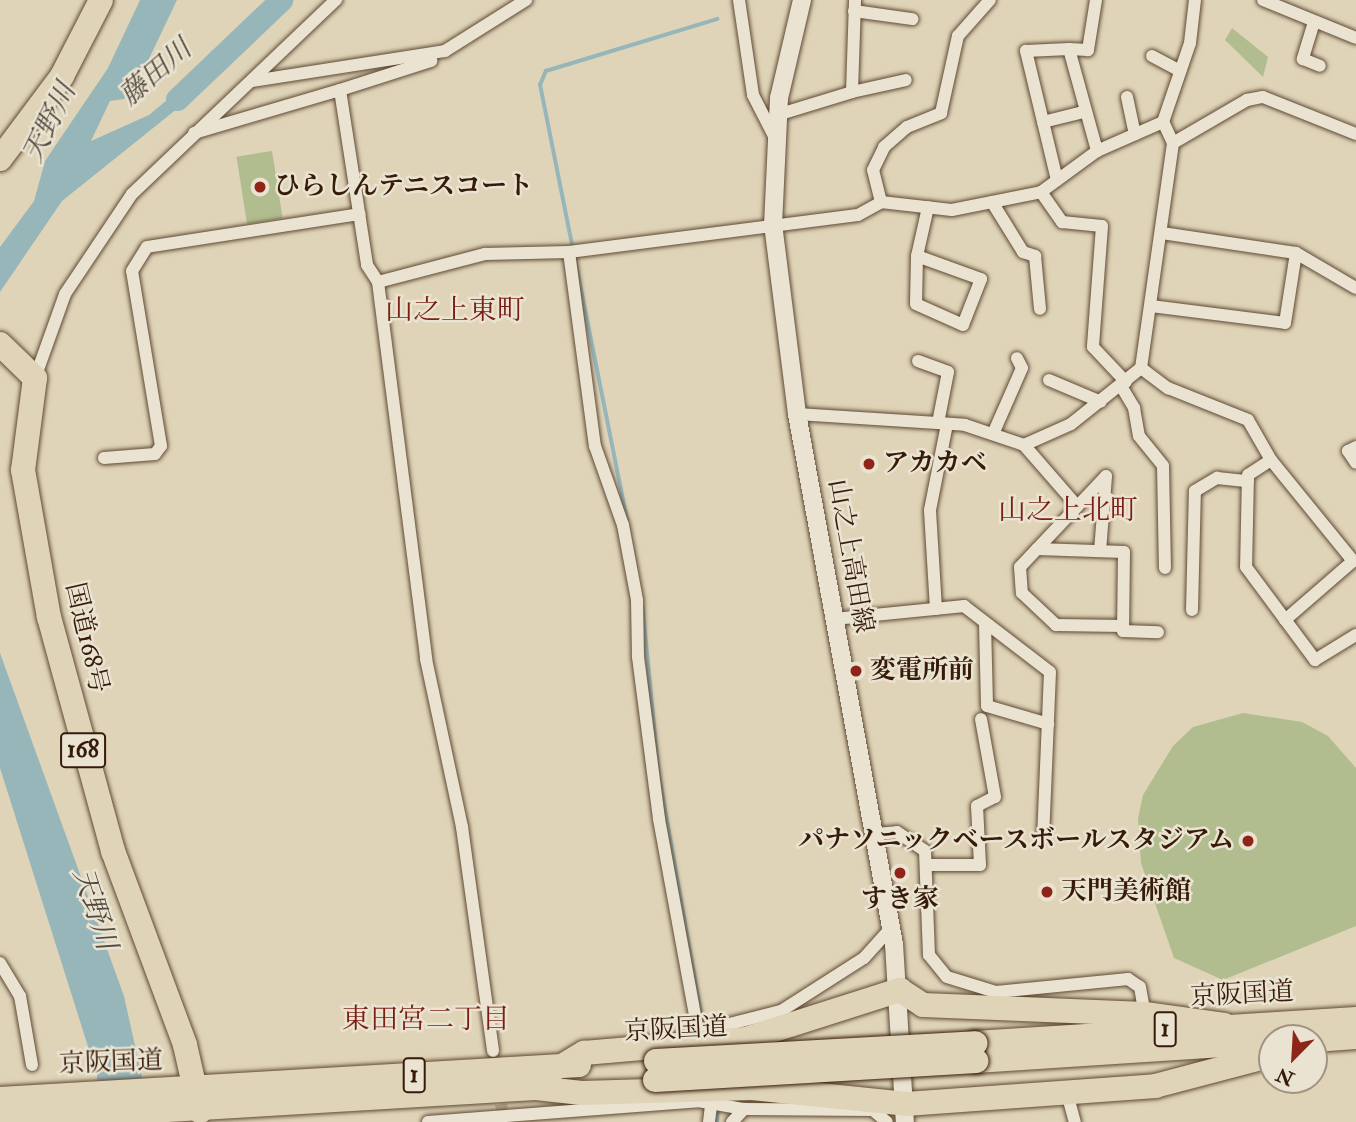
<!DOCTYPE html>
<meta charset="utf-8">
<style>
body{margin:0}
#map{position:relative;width:1356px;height:1122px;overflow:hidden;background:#dfd4b8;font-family:"IM FELL Double Pica","Noto Serif JP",serif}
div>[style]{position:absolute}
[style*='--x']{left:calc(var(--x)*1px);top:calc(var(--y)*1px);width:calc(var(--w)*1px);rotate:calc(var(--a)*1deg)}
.green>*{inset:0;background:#b1bd8f;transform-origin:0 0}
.water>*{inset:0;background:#97b6b9}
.stream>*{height:3.5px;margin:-1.75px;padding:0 1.75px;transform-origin:1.75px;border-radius:1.75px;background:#97b6b9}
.river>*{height:23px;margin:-11.5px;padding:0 11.5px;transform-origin:11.5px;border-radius:11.5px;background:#97b6b9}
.street-tunnel>*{height:12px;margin-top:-6px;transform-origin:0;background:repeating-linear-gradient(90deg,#bdaf95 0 12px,transparent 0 18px)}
.roads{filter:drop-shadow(0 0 2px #604934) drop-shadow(0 0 2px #604934)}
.street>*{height:12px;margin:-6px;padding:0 6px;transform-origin:6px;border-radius:6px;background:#eae3d1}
.secondary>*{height:18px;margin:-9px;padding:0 9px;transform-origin:9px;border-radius:9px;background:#eae3d1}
.highway>*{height:24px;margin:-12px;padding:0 12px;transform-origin:12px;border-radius:12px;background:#dfd4b8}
.bridges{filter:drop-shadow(0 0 2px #361b08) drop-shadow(0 0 2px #361b08)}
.highway-bridge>*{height:24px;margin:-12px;padding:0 12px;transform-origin:12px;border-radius:12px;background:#dfd4b8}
.dots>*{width:19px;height:19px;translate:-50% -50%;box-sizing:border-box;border:4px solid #eae3d1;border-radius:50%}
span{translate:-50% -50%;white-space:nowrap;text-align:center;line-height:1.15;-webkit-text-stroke:5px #eae3d1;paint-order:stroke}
.shield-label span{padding:2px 5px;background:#eae3d1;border:2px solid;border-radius:5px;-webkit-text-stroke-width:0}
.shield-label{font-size:24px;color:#361b08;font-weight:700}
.poi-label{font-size:26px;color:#361b08;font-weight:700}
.left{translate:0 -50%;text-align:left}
.right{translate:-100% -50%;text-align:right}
.street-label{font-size:26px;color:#361b08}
.water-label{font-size:28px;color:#534a3d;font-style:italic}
.neighbourhood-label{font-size:28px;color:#7a1f14}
.north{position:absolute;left:1258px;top:1024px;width:70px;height:70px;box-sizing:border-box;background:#eae3d1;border:2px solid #a29381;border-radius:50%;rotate:204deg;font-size:19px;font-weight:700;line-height:28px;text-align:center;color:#361b08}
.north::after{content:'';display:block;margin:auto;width:24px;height:32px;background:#8f2418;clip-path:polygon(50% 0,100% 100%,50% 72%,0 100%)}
</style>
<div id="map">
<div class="green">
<div style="clip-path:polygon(1232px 28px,1268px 57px,1263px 77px,1225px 40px)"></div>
<div style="left:272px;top:151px;width:68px;height:36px;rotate:81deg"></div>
<div style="clip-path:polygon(1243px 713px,1302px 722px,1328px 736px,1356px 768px,1356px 926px,1223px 980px,1174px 958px,1141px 863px,1138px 819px,1143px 795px,1173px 746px,1193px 727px)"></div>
</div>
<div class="water">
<div style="clip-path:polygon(140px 0,177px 0,146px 65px,124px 99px,110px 101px,91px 141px,149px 115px,196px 76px,203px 88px,62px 201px,0 292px,0 247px,34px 201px,45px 161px,108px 68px)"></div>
<div style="clip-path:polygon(0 653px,124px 996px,152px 1122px,98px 1122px,97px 1075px,0 768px)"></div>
</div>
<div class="stream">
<div style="--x:627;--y:520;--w:444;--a:-101.3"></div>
<div style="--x:540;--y:85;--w:15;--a:-67"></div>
<div style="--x:546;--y:71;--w:179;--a:-16.9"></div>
<div style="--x:643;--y:607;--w:167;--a:84.5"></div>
<div style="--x:659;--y:773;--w:259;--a:80"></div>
<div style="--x:717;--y:1122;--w:13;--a:-86"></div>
</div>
<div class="river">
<div style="--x:177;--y:99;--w:144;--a:-43.6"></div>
</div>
<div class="street-tunnel">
<div style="--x:493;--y:1051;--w:66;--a:81.3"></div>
</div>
<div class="roads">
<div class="street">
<div style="--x:739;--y:0;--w:96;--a:81.6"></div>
<div style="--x:753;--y:95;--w:48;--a:62.9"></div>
<div style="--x:1096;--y:0;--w:51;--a:99.1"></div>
<div style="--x:1088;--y:50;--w:19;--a:-177"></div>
<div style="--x:1069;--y:49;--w:106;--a:74.6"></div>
<div style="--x:1263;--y:0;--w:100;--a:22.2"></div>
<div style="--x:854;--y:11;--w:59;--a:7.9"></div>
<div style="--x:1314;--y:22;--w:39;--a:107"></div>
<div style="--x:1303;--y:59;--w:18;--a:22"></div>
<div style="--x:1152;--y:56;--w:32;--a:28"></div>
<div style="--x:253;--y:81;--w:194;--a:-8.9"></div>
<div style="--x:445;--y:51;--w:96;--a:-32.2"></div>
<div style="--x:340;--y:90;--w:96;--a:-17.7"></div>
<div style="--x:852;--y:92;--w:55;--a:-12.5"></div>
<div style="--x:1127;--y:97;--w:38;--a:78"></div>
<div style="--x:777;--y:115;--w:78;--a:-17"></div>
<div style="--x:852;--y:92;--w:92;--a:-88.1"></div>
<div style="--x:1043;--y:122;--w:41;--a:-14"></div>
<div style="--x:194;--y:133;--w:152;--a:-16.4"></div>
<div style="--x:340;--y:90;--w:177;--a:81.2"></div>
<div style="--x:367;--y:265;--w:20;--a:57"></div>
<div style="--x:378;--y:282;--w:380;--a:82.7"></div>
<div style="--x:426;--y:659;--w:172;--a:77.9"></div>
<div style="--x:462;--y:827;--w:226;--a:82.1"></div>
<div style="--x:1173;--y:143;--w:86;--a:-30.2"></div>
<div style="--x:1247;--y:100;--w:16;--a:-11"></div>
<div style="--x:1263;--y:97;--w:100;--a:21.7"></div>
<div style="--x:1057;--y:180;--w:133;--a:-103.5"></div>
<div style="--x:1026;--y:51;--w:43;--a:-2.7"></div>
<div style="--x:1041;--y:192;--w:37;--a:55"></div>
<div style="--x:1062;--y:222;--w:40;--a:5.7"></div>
<div style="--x:1102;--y:226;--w:121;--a:94.3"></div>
<div style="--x:1093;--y:347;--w:48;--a:46.7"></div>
<div style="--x:881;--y:202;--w:33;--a:-104"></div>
<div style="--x:873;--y:170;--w:25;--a:-64"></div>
<div style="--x:884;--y:147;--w:30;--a:-41"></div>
<div style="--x:907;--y:127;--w:37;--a:-22"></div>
<div style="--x:941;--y:113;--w:79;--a:-77.6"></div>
<div style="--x:958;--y:36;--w:48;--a:-48.4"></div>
<div style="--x:992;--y:202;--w:59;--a:58.2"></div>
<div style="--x:1023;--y:252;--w:13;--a:18"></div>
<div style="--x:1035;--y:256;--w:53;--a:84.6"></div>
<div style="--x:1162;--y:233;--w:135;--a:8.5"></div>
<div style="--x:1296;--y:253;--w:69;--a:30.3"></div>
<div style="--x:569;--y:252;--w:196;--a:82.4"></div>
<div style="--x:595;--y:446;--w:84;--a:70.5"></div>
<div style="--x:623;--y:525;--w:76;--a:79.4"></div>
<div style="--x:637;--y:600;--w:57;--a:89"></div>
<div style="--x:638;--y:657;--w:163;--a:82.6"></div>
<div style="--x:659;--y:819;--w:217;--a:79.6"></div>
<div style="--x:698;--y:1032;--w:86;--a:-14.2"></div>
<div style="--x:781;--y:1011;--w:98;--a:-32.6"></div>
<div style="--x:864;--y:958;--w:40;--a:-48"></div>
<div style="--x:917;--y:256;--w:68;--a:19.8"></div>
<div style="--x:981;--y:279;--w:49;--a:111.4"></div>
<div style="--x:963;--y:325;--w:51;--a:-155.9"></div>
<div style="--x:916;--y:304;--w:48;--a:-88.8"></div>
<div style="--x:917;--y:256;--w:50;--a:-77.3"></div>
<div style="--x:378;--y:282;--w:111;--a:-14.7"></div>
<div style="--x:485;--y:254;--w:84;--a:-1.4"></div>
<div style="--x:569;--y:252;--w:291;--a:-7.3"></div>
<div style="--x:858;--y:215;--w:26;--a:-29"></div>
<div style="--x:881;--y:202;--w:71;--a:6.4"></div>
<div style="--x:952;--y:210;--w:91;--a:-11.4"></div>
<div style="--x:1041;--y:192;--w:69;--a:-36.2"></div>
<div style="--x:1097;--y:151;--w:72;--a:-23.7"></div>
<div style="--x:1151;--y:306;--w:135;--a:7.2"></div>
<div style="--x:1285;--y:323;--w:71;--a:-81.1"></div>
<div style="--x:918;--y:361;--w:32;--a:20"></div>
<div style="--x:948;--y:372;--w:52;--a:101.1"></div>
<div style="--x:1141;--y:368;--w:34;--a:37"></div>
<div style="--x:1168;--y:388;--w:86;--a:21.8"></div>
<div style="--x:1248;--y:420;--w:46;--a:60.1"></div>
<div style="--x:1271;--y:460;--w:130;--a:50.9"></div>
<div style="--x:1353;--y:561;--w:90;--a:139.1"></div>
<div style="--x:35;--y:378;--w:89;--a:-70.3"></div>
<div style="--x:65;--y:294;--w:120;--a:-56.2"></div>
<div style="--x:132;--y:194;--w:282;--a:-43.6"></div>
<div style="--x:1049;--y:380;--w:56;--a:22.9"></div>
<div style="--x:1121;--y:386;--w:26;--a:59"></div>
<div style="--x:1134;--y:408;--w:28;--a:80"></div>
<div style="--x:1139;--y:436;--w:38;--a:51"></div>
<div style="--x:1163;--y:466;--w:102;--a:88.9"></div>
<div style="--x:797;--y:414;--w:168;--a:3.7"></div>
<div style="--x:965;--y:425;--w:62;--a:18.7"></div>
<div style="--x:1024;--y:445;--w:51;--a:-24.1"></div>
<div style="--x:1071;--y:424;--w:90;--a:-38.7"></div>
<div style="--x:1141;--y:368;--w:227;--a:-81.9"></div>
<div style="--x:1173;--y:143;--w:23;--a:-115"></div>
<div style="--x:1163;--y:122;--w:83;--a:-71.1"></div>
<div style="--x:1190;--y:43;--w:43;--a:-83.4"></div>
<div style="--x:993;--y:434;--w:72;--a:-66.3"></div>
<div style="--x:1022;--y:368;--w:11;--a:-117"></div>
<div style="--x:1024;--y:445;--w:81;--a:49"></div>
<div style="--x:1356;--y:447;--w:9;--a:153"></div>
<div style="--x:1348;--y:451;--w:14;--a:56"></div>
<div style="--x:104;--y:458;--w:51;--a:-4.5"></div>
<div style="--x:155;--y:454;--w:10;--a:-53"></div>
<div style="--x:161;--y:446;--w:177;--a:-99.4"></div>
<div style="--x:132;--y:271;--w:28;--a:-58"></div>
<div style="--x:147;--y:247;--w:215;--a:-8.8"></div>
<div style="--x:1271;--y:460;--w:27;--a:147"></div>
<div style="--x:1248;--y:475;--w:92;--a:91.2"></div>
<div style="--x:1246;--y:567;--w:116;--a:53.4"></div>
<div style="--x:1315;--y:660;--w:48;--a:-31.4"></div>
<div style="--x:1037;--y:549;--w:87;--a:2"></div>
<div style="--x:1124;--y:552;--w:79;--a:90.7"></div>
<div style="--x:1123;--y:631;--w:35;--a:2"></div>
<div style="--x:1100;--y:551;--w:75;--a:-85.4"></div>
<div style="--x:1106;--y:476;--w:125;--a:133.4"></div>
<div style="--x:1020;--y:567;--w:26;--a:86"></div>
<div style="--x:1022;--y:593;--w:47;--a:43.3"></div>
<div style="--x:1056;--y:625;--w:67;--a:0.9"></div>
<div style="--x:936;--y:609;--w:99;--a:-93.5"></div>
<div style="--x:930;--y:510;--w:88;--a:-78.8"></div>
<div style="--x:1192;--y:610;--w:119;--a:-88.6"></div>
<div style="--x:1195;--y:491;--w:26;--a:-31"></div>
<div style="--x:1217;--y:478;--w:31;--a:6"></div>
<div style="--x:834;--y:619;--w:131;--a:-5.7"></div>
<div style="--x:964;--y:606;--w:108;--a:37.5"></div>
<div style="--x:1050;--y:672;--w:164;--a:92.4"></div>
<div style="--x:985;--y:623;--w:83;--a:88.6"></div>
<div style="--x:987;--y:706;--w:64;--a:16.4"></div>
<div style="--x:876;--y:834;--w:21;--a:-5"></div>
<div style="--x:897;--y:832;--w:34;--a:34"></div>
<div style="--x:925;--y:851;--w:104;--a:87.8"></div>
<div style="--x:929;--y:955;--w:28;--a:51"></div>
<div style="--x:947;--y:977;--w:51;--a:17"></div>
<div style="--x:996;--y:992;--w:133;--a:-5.6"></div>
<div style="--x:1128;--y:979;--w:14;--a:34"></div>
<div style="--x:1140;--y:987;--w:27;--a:80"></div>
<div style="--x:930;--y:865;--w:50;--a:0"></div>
<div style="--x:980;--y:865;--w:59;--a:-92.9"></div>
<div style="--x:977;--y:806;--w:20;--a:-27"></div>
<div style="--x:995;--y:797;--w:79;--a:-100.2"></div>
<div style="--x:0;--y:963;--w:39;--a:59"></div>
<div style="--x:20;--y:996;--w:70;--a:80.1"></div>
<div style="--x:1067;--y:1093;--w:30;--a:75"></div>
<div style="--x:428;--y:1122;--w:271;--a:-4.4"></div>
<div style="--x:698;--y:1101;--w:47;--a:9.9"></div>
<div style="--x:709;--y:1122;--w:24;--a:-83"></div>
<div style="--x:732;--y:1122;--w:18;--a:-47"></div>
<div style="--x:744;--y:1109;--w:129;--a:0.4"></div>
<div style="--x:873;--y:1110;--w:18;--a:41"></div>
</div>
<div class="secondary">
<div style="--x:802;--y:0;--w:101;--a:103.2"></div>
<div style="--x:779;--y:98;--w:126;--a:92.7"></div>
<div style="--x:773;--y:224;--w:192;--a:82.8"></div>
<div style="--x:797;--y:414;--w:539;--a:79.63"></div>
<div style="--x:894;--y:944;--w:178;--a:86.5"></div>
</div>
<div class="highway">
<div style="--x:0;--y:159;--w:104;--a:-53.2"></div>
<div style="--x:62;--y:76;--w:85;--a:-62.8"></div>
<div style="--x:0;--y:344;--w:49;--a:44.2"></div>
<div style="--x:35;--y:378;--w:93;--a:97.4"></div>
<div style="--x:23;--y:470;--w:149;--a:80"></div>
<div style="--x:49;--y:617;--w:243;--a:74.7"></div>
<div style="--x:113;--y:851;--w:207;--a:69.6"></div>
<div style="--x:185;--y:1045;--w:68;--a:77.2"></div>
<div style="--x:1314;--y:1040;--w:42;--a:-4.1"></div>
<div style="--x:975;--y:1043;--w:382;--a:-3.6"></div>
<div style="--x:976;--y:1061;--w:297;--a:-3.7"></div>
<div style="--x:562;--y:1066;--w:26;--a:-31"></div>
<div style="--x:584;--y:1053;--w:163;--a:-4.9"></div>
<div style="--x:746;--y:1039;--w:162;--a:-17.7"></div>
<div style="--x:900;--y:990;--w:27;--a:33"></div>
<div style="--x:923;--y:1005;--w:222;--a:2.3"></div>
<div style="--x:1145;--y:1014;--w:80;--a:7.9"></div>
<div style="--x:536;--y:1088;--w:46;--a:6.2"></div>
<div style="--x:582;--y:1093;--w:170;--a:-1.7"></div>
<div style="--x:752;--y:1088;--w:155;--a:5.9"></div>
<div style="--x:906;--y:1104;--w:250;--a:-4.1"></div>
<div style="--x:1155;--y:1086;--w:121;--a:-14.8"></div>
<div style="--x:0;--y:1099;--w:580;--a:-3.36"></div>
<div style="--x:0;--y:1120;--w:554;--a:-3.42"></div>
</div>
</div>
<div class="bridges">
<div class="highway-bridge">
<div style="--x:656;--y:1061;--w:320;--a:-3.2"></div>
<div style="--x:655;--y:1080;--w:322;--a:-3.4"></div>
</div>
</div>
<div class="dots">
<div style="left:260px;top:187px;background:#8f2418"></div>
<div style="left:869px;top:464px;background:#8f2418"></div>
<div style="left:856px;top:671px;background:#8f2418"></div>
<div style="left:1248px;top:841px;background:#8f2418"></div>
<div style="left:900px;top:873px;background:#8f2418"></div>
<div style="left:1047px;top:892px;background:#8f2418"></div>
</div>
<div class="shield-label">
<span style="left:83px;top:750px">168</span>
<span style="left:1165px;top:1029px">1</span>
<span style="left:414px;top:1075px">1</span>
</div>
<div class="poi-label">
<span class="left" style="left:274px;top:187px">ひらしんテニスコート</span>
<span class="left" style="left:883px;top:464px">アカカベ</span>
<span class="left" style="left:870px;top:671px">変電所前</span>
<span class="right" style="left:1234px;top:841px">パナソニックベースボールスタジアム</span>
<span class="left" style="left:1061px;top:892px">天門美術館</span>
<span style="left:900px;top:900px">すき家</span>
</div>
<div class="street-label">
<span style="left:850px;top:556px;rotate:80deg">山之上高田線</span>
<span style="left:86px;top:638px;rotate:77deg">国道168号</span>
<span style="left:1242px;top:995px;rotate:-3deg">京阪国道</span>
<span style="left:676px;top:1030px;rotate:-3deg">京阪国道</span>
<span style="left:111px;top:1063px;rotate:-2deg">京阪国道</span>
</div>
<div class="water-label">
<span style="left:156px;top:73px;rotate:-41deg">藤田川</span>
<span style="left:50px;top:123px;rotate:-64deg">天野川</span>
<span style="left:94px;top:909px;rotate:72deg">天野川</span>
</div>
<div class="neighbourhood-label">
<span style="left:455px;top:311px">山之上東町</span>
<span style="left:1068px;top:511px">山之上北町</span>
<span style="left:426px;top:1020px">東田宮二丁目</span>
</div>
<div class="north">N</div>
</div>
